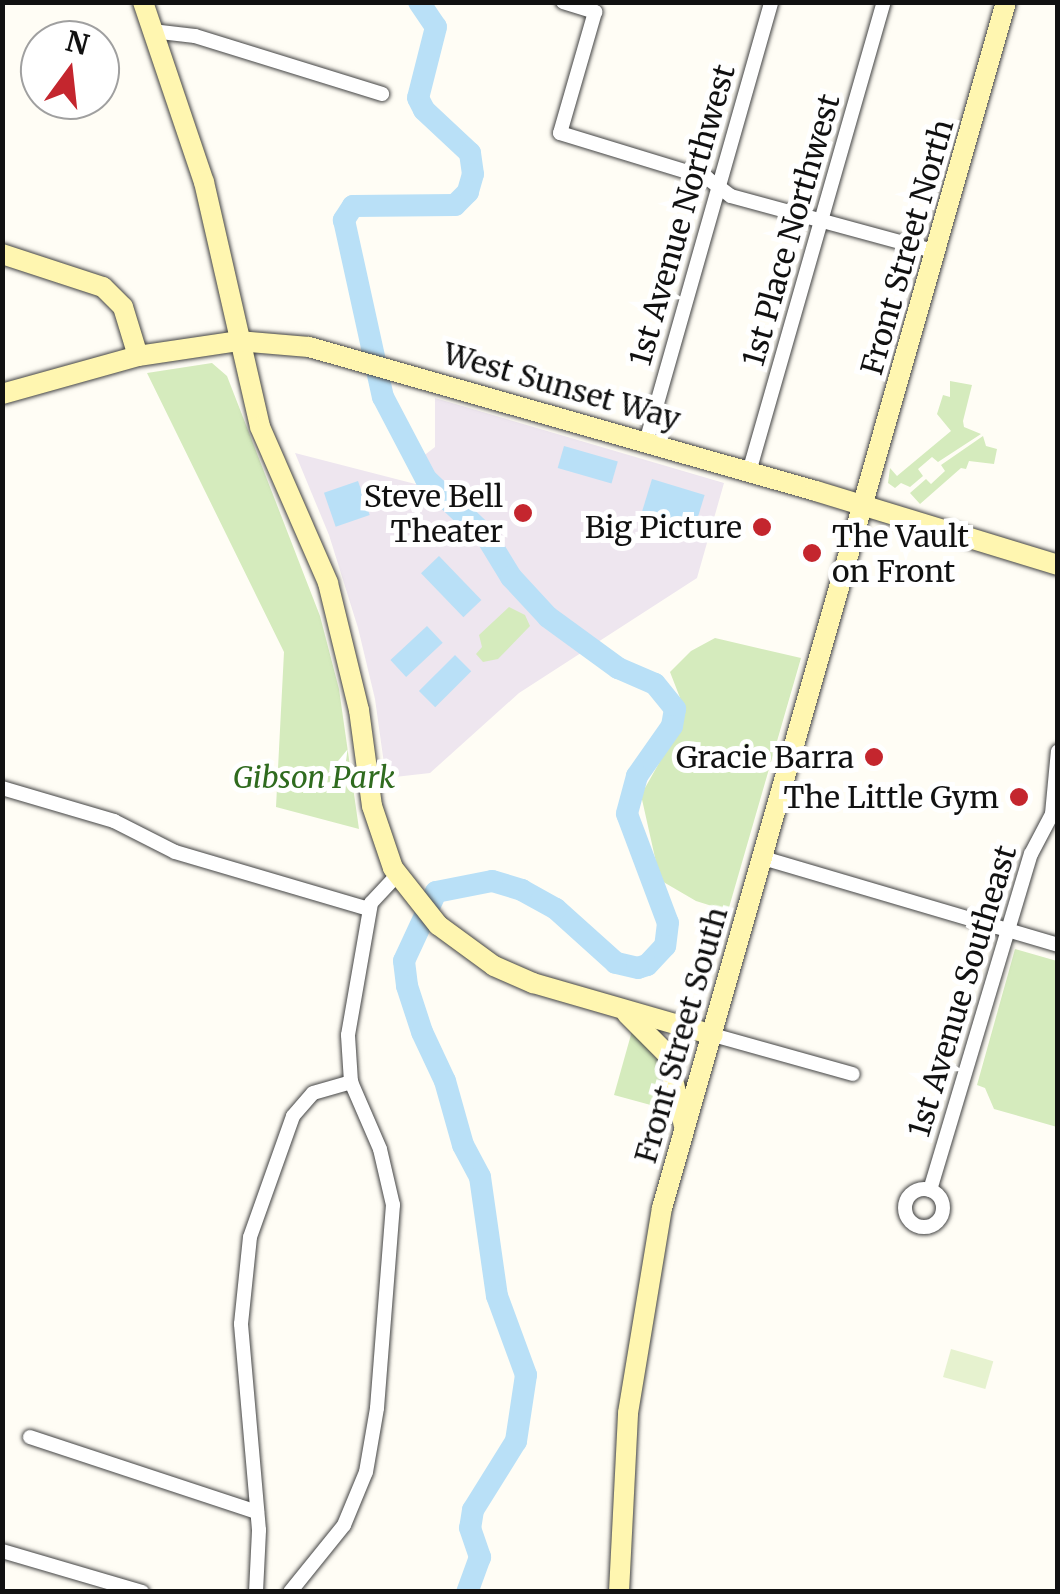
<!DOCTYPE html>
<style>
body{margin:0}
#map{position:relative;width:1060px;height:1594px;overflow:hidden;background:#fffdf5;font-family:Merriweather,serif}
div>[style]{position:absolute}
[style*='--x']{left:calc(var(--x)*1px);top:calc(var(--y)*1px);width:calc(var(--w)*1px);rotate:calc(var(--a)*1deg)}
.industrial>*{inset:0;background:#eee6ef}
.green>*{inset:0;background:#d5ebbd}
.pitch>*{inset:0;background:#e6f2cf;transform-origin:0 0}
.water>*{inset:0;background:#b9e0f7;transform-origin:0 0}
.river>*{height:22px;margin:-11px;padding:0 11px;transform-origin:11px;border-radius:11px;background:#b9e0f7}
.roads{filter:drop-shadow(0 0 2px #444) drop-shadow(0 0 2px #444)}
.street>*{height:14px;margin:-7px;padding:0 7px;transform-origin:7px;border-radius:7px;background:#fff}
.street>.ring{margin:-7px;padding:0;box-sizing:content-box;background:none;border:14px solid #fff;border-radius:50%}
.secondary>*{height:20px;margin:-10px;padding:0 10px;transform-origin:10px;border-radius:10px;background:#fff6b0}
.dots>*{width:28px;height:28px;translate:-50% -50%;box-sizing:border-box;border:5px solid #fff;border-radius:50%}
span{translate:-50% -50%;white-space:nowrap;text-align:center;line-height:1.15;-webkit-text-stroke:10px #fff;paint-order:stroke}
.street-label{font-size:30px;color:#111}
.poi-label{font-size:30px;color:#111}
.right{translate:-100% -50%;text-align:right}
.left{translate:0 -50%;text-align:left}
.park-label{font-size:30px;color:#2f6b1f;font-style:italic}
.frame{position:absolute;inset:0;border:5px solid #111;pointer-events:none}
.north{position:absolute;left:20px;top:20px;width:100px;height:100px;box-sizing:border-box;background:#fff;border:2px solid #a0a0a0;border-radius:50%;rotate:15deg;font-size:28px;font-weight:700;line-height:40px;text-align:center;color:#111}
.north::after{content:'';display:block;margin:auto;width:35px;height:45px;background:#c4262e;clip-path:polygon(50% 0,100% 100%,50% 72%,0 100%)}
</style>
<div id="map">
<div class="industrial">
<div style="clip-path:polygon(435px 398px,724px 483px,697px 578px,519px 693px,430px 773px,386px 778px,375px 699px,358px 628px,329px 535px,295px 453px,427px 487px,413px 464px,435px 447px)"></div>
</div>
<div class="green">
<div style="clip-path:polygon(212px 363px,227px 376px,320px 616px,339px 689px,359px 829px,276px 807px,284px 652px,147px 373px)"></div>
<div style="clip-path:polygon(950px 381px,972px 385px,963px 421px,964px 427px,981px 434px,938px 462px,932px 457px,918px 469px,923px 476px,910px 487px,901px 483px,895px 488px,888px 483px,890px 468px,897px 476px,951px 431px,937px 414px,943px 395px,950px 397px)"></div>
<div style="clip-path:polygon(983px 436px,986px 446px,997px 449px,994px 464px,969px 461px,966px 469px,961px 468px,920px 504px,910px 493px,926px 479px,931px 484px,945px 471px,941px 465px)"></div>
<div style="clip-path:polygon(509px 607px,525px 615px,530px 626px,498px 659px,483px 662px,476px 654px,482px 647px,479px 635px)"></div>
<div style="clip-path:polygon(715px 638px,801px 658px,728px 911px,696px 901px,660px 880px,641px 795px,680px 726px,684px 708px,670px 672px,691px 651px)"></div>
<div style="clip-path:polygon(1015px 949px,1057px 961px,1057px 1127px,994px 1109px,985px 1088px,977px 1085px)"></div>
<div style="clip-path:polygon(632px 1031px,662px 1065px,669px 1110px,614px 1095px)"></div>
</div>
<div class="pitch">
<div style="left:951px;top:1349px;width:44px;height:29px;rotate:16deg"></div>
</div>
<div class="water">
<div style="left:564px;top:446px;width:56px;height:23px;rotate:16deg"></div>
<div style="left:652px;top:479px;width:55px;height:48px;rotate:17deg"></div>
<div style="left:358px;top:481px;width:36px;height:36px;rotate:71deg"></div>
<div style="left:439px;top:556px;width:61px;height:25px;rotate:46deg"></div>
<div style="left:427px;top:626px;width:23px;height:50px;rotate:47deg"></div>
<div style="left:455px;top:655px;width:23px;height:51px;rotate:45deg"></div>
</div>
<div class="river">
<div style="--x:419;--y:2;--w:30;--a:56"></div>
<div style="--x:436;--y:27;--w:73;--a:104.2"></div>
<div style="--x:418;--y:98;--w:13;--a:63"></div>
<div style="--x:424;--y:110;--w:63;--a:43.1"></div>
<div style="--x:470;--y:153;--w:21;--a:82"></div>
<div style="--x:473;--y:174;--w:19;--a:106"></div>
<div style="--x:468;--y:192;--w:18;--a:135"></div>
<div style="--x:455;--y:205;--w:102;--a:179.4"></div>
<div style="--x:353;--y:206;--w:17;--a:123"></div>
<div style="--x:344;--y:220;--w:181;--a:77.6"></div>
<div style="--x:383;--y:397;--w:93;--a:62.3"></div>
<div style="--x:426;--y:479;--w:83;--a:43.5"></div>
<div style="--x:486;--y:536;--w:48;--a:58.6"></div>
<div style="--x:511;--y:577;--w:54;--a:47.2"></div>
<div style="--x:548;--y:617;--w:87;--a:36.1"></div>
<div style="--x:618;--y:668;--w:40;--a:23.4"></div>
<div style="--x:655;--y:684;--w:32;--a:51"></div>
<div style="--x:675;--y:709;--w:17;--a:100"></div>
<div style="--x:672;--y:726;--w:61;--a:125"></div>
<div style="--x:637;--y:776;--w:39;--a:105"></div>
<div style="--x:627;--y:814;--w:116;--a:69.4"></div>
<div style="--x:668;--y:923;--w:23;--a:97"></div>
<div style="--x:665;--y:946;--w:26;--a:133"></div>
<div style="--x:647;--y:965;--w:9;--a:162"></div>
<div style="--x:638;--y:968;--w:23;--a:-167"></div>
<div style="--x:616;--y:963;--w:81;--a:-138"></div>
<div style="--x:556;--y:909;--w:39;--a:-151"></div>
<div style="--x:522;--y:890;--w:31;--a:-163"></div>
<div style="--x:492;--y:881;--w:57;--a:168.9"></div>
<div style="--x:436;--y:892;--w:76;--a:114.9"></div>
<div style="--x:404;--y:961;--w:25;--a:83"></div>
<div style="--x:407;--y:986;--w:48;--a:71.9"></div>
<div style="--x:422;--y:1032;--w:54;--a:64.9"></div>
<div style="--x:445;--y:1081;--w:66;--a:74.3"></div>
<div style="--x:463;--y:1145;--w:36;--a:62"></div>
<div style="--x:480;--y:1177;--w:120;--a:81.9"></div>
<div style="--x:497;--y:1296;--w:84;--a:69.8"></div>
<div style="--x:526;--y:1375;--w:67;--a:98.6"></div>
<div style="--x:516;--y:1441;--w:81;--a:121.9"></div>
<div style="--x:473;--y:1510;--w:18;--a:99"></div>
<div style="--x:470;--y:1528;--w:31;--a:71"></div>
<div style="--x:480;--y:1557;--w:37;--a:110"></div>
</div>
<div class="roads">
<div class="street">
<div style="--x:563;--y:2;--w:34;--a:17"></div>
<div style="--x:595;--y:12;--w:126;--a:106.1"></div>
<div style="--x:560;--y:133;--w:154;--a:17"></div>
<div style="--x:707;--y:178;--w:30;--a:37"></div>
<div style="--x:731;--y:196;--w:213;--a:15.2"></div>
<div style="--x:152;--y:31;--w:43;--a:6.6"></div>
<div style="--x:195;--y:36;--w:196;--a:17.2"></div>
<div style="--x:646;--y:442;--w:457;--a:-74.1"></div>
<div style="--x:749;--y:472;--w:489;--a:-74"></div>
<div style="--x:2;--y:788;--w:117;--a:16.4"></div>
<div style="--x:114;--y:821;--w:68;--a:26.9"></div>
<div style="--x:175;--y:852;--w:202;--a:16.4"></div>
<div style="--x:763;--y:858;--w:308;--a:16.4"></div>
<div style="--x:713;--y:1035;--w:145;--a:15.6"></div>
<div class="ring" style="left:905px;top:1189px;width:24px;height:24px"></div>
<div style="--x:930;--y:1190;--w:351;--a:-73.3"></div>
<div style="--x:1031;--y:854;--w:45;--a:-62.3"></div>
<div style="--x:1052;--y:814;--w:63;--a:-84.6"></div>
<div style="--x:30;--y:1437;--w:239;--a:18.3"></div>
<div style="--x:2;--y:1551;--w:146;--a:16.3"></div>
<div style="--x:256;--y:1592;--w:62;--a:-87.2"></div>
<div style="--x:259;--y:1530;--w:207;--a:-95"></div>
<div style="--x:241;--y:1324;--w:87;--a:-84.1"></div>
<div style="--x:250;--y:1237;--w:128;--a:-70.4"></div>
<div style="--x:293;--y:1116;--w:30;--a:-49"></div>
<div style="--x:313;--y:1093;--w:40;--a:-16"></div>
<div style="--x:290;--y:1592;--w:86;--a:-51.1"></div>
<div style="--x:344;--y:1525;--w:57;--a:-67.5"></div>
<div style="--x:366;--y:1472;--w:65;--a:-80.2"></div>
<div style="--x:377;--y:1408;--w:204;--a:-85.5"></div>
<div style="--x:393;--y:1205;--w:57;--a:-103.1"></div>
<div style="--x:380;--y:1149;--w:73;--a:-113.4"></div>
<div style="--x:351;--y:1082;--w:47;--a:-93.7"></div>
<div style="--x:348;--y:1035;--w:134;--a:-80.1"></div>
<div style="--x:371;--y:903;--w:38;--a:-47"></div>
</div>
<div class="secondary">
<div style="--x:143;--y:2;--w:190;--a:71.3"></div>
<div style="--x:204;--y:182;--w:251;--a:77.1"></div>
<div style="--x:260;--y:427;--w:170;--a:66.4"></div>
<div style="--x:328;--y:583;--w:131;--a:76.3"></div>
<div style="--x:359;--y:710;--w:97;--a:82.3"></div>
<div style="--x:372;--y:806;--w:65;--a:71.3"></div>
<div style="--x:393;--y:868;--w:73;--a:51.7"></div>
<div style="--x:438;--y:925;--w:69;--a:36.2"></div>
<div style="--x:494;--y:966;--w:43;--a:23.6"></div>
<div style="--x:533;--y:983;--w:187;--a:16.1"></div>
<div style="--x:2;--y:254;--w:106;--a:18.1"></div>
<div style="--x:103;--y:287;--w:28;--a:45"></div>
<div style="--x:123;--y:307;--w:51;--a:73"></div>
<div style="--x:2;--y:394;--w:141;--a:-15.6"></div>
<div style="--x:138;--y:356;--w:101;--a:-8.5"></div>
<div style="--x:238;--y:341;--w:71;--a:4.8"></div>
<div style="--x:309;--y:347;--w:527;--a:15.86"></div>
<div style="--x:816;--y:491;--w:253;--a:17"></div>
<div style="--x:627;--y:1014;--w:57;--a:45"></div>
<div style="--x:667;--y:1054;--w:74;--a:76.7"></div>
<div style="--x:619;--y:1592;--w:179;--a:-87.1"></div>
<div style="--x:628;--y:1413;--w:208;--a:-80.6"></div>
<div style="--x:662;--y:1208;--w:1254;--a:-74.08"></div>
</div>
</div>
<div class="dots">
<div style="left:523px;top:513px;background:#c4262e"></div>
<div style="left:762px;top:527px;background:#c4262e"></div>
<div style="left:812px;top:553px;background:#c4262e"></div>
<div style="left:874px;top:757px;background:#c4262e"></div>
<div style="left:1019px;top:797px;background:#c4262e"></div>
</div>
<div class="street-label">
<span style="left:682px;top:215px;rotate:-74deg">1st Avenue Northwest</span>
<span style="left:791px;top:230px;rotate:-74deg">1st Place Northwest</span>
<span style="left:907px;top:247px;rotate:-74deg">Front Street North</span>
<span style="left:562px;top:386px;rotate:16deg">West Sunset Way</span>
<span style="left:962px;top:991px;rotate:-73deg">1st Avenue Southeast</span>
<span style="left:681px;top:1035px;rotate:-74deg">Front Street South</span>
</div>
<div class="poi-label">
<span class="right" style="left:503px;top:513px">Steve Bell<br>Theater</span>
<span class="right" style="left:742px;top:527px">Big Picture</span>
<span class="left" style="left:832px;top:553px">The Vault<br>on Front</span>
<span class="right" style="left:854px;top:757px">Gracie Barra</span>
<span class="right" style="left:999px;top:797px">The Little Gym</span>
</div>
<div class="park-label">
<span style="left:314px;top:777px">Gibson Park</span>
</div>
<div class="frame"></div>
<div class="north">N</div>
</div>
